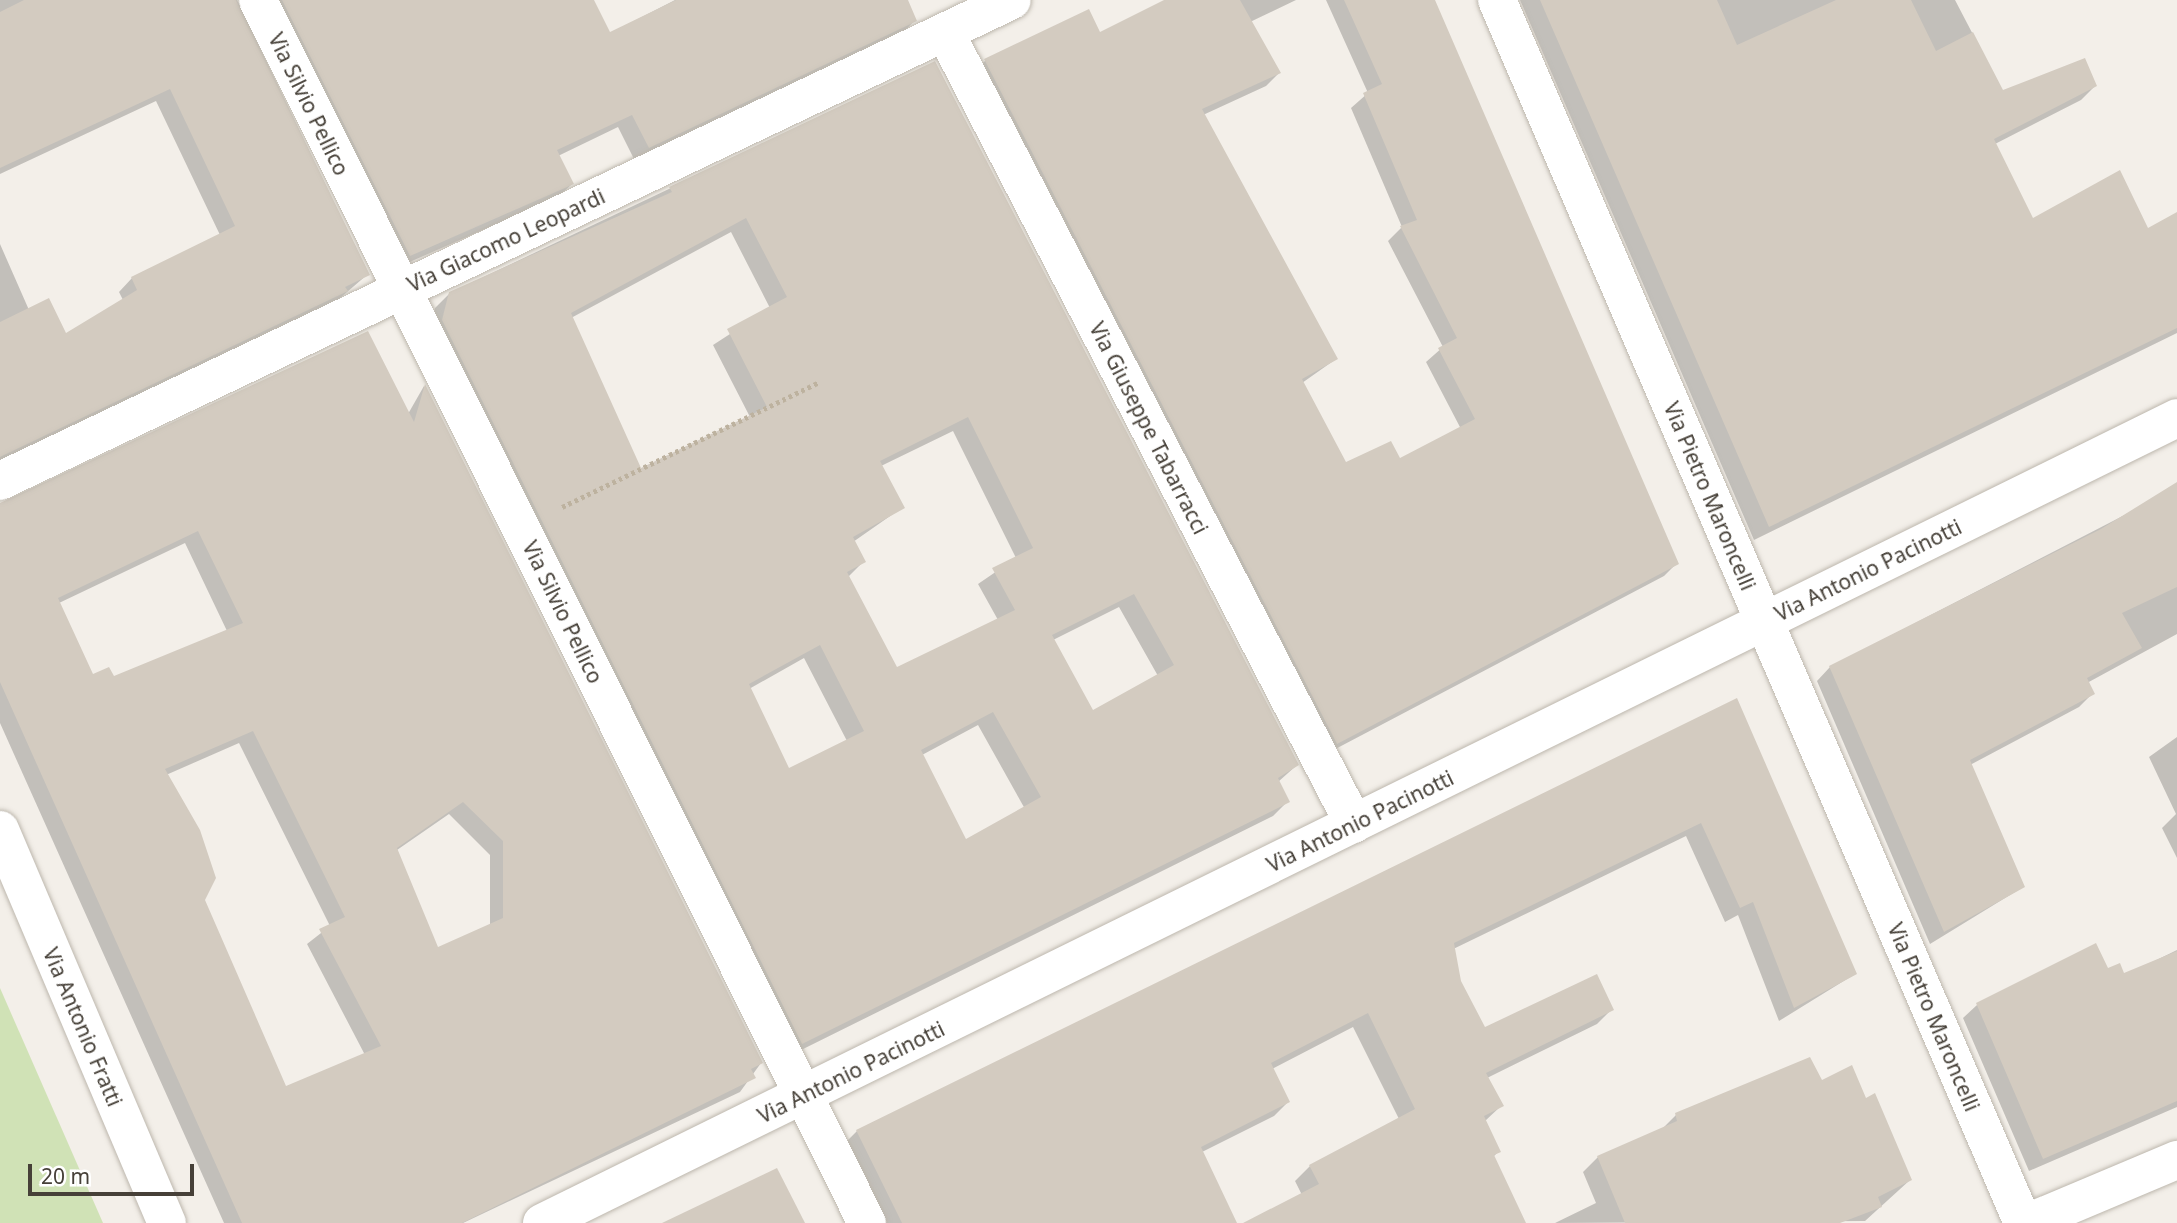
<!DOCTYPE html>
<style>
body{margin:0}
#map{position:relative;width:2177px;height:1223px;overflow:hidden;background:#f3efe9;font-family:"Noto Sans",sans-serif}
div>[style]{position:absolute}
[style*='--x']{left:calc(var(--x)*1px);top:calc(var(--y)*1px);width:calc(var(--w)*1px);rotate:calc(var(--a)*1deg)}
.green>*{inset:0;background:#d0e2b6}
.shadow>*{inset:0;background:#0003}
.building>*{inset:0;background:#d3cbc0}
.path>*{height:4.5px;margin-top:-2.25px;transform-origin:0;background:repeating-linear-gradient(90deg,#bdb29f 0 3.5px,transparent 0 7px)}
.roads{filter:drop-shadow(0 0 2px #bdb7ad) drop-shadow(0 0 2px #bdb7ad)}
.minor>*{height:38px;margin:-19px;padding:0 19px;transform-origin:19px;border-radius:19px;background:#fff}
span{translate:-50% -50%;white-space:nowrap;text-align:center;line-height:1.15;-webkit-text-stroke:7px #fff;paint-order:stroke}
.street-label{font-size:21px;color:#464038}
.scale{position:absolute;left:28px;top:1164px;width:166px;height:32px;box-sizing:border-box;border:4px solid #464038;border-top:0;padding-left:9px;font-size:21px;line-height:24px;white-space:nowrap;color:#464038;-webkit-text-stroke:5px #fff;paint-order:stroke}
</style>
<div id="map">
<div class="green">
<div style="clip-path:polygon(0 988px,103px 1223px,0 1223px)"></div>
</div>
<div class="shadow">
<div style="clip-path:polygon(0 0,237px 0,368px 274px,332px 305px,0 463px,0 244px,29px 310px,65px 336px,123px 300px,119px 292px,132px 278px,220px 235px,156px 101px,0 174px)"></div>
<div style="clip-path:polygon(259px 0,592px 0,609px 34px,675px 0,906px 0,915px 20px,902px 34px,635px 161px,618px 127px,558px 156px,572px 184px,558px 197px,396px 268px)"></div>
<div style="clip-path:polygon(1167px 0,1296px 0,1250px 22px,1279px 73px,1266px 86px,1203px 115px,1336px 359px,1302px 383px,1345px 464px,1399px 460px,1461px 429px,1426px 362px,1443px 347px,1388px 241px,1402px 227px,1351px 108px,1368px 93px,1326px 0,1432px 0,1677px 563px,1664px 576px,1324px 755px,972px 73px,985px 61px,1088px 11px,1099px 34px)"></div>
<div style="clip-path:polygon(1520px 0,1955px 0,2003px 92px,2095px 86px,2081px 100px,1995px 144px,2032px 220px,2147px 230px,2177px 214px,2177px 333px,1754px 540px)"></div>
<div style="clip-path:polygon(evenodd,934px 63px,1297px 765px,1278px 782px,1288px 801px,1273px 816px,787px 1057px,428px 336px,435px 308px,450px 293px,934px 63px,731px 232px,770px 308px,713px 345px,750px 417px,640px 470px,571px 318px,731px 232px,934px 63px,953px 431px,1016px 558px,978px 584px,998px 620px,896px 669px,848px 577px,863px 562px,853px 542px,903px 507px,881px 466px,953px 431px,934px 63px,1119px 607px,1158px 676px,1092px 712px,1053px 640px,1119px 607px,934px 63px,804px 658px,847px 741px,789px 770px,749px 689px,804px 658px,934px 63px,978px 725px,1025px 809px,965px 842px,922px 755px,978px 725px)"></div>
<div style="clip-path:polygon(evenodd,424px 386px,761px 1063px,740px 1092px,463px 1223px,224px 1223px,0 723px,0 504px,408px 414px,424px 386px,185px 543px,227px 631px,113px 679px,92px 676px,59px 603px,185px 543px,424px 386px,239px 743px,330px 926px,307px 944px,365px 1055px,285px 1089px,203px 900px,166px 775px,239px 743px,424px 386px,449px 814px,490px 855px,490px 925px,437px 950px,397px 850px,449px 814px)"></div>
<div style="clip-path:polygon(2177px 488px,2177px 634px,2087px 683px,2093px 693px,2079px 707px,1970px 765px,2023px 887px,1930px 944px,1817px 681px,1830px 667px)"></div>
<div style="clip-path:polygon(1736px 700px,1855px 974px,1779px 1021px,1738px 915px,1725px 922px,1686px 836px,1445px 953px,1484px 1030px,1612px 1009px,1597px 1024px,1487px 1078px,1501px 1106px,1485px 1121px,1499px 1151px,1493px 1157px,1524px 1223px,1246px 1223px,1302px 1195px,1295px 1181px,1310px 1166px,1399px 1119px,1353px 1027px,1272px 1069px,1288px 1102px,1274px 1116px,1202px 1152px,1235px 1223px,881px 1223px,842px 1146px,857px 1131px)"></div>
<div style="clip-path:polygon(2177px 737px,2177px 858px,2162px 828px,2176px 814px,2149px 757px)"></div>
<div style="clip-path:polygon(2096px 946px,2108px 970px,2124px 976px,2177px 950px,2177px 1107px,2029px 1171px,1963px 1018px,1977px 1005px)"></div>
<div style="clip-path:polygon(1821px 1082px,1865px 1100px,1910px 1180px,1865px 1221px,1555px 1223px,1596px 1203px,1583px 1172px,1598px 1157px,1662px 1129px,1676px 1115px)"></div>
</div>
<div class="building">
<div style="clip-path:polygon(24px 0,236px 0,370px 275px,345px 287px,348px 291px,0 457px,0 322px,49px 298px,66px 333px,137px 290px,131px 277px,235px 226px,170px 89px,0 168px,0 12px)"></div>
<div style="clip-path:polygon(282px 0,594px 0,610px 32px,676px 0,908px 0,917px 21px,649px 148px,632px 115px,557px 150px,574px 184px,410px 256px)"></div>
<div style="clip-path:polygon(1164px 0,1240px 0,1281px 73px,1202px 109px,1338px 359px,1302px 379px,1346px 462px,1391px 441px,1400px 458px,1475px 419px,1438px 348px,1457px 338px,1400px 226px,1417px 220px,1363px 93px,1382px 84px,1344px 0,1435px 0,1679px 564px,1337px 744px,984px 59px,1089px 9px,1100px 32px)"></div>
<div style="clip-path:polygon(1540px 0,1717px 0,1737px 45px,1836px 0,1911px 0,1936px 51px,1973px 32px,2003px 90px,2085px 58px,2097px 86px,1994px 139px,2033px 218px,2120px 170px,2148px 228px,2177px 212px,2177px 328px,1769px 527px)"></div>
<div style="clip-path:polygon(evenodd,935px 61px,1299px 765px,1278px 778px,1290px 802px,802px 1044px,442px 320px,449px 292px,672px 192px,669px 187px,935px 61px,746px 218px,787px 297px,727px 329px,767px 407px,641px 468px,571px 313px,746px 218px,935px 61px,968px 417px,1033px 548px,992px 568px,1015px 610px,897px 667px,847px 572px,866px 562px,853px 537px,905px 508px,880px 461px,968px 417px,935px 61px,1134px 594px,1174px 665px,1093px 710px,1052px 635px,1134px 594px,935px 61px,820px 645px,864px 731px,789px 768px,749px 684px,820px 645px,935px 61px,993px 712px,1041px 797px,966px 839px,921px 750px,993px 712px)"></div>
<div style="clip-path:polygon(evenodd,368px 331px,414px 422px,425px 384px,763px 1063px,751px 1069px,756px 1078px,462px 1223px,242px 1223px,0 682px,0 503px,368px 331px,198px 531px,243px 623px,114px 676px,109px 667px,93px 674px,58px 598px,198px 531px,368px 331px,253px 731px,345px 917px,319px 929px,381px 1046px,286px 1086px,205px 900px,216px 878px,200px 830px,165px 769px,253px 731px,368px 331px,463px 802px,503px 841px,503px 918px,438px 947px,397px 848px,463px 802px)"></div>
<div style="clip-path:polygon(2177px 482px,2177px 587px,2122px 613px,2142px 648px,2087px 678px,2095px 694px,1970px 760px,2025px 887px,1944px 932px,1829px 666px,2101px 529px)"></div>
<div style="clip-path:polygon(1737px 698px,1857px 974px,1794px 1008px,1753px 902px,1740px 908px,1701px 823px,1454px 943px,1461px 981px,1485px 1027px,1597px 974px,1614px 1010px,1486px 1073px,1504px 1106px,1484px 1116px,1501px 1152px,1494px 1155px,1526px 1223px,1243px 1223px,1319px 1184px,1309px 1165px,1415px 1109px,1368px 1013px,1271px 1063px,1290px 1102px,1201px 1147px,1237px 1223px,902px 1223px,856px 1130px)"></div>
<div style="clip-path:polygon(2096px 943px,2108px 968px,2120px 963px,2124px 973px,2177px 951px,2177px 1101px,2043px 1159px,1976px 1003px)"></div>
<div style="clip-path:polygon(1810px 1057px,1822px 1080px,1852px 1065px,1866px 1098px,1875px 1093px,1912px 1180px,1878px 1197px,1882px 1207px,1840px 1223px,1625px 1223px,1597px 1156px,1677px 1121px,1675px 1113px)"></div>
<div style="clip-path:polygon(777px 1168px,805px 1223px,662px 1223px)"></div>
</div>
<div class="path">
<div style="--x:562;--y:507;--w:286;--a:-25.9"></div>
</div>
<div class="roads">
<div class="minor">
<div style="--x:258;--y:0;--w:1366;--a:63.53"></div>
<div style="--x:1497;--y:0;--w:1331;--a:66.73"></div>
<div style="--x:945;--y:32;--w:891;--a:62.69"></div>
<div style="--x:0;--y:481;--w:1120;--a:-25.42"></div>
<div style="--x:0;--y:830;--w:427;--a:67"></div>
<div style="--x:542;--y:1223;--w:1822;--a:-26.21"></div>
<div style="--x:2027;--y:1223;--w:163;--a:-22.8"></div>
</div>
</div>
<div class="street-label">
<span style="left:309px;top:104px;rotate:64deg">Via Silvio Pellico</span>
<span style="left:506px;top:240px;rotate:-25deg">Via Giacomo Leopardi</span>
<span style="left:1149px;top:428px;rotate:63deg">Via Giuseppe Tabarracci</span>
<span style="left:1710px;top:496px;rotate:67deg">Via Pietro Maroncelli</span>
<span style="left:1868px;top:570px;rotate:-26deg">Via Antonio Pacinotti</span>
<span style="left:563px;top:612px;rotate:64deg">Via Silvio Pellico</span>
<span style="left:1360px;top:821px;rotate:-26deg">Via Antonio Pacinotti</span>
<span style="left:1934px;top:1017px;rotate:67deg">Via Pietro Maroncelli</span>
<span style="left:83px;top:1027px;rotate:67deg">Via Antonio Fratti</span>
<span style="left:851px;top:1072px;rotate:-26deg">Via Antonio Pacinotti</span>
</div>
<div class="scale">20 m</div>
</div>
